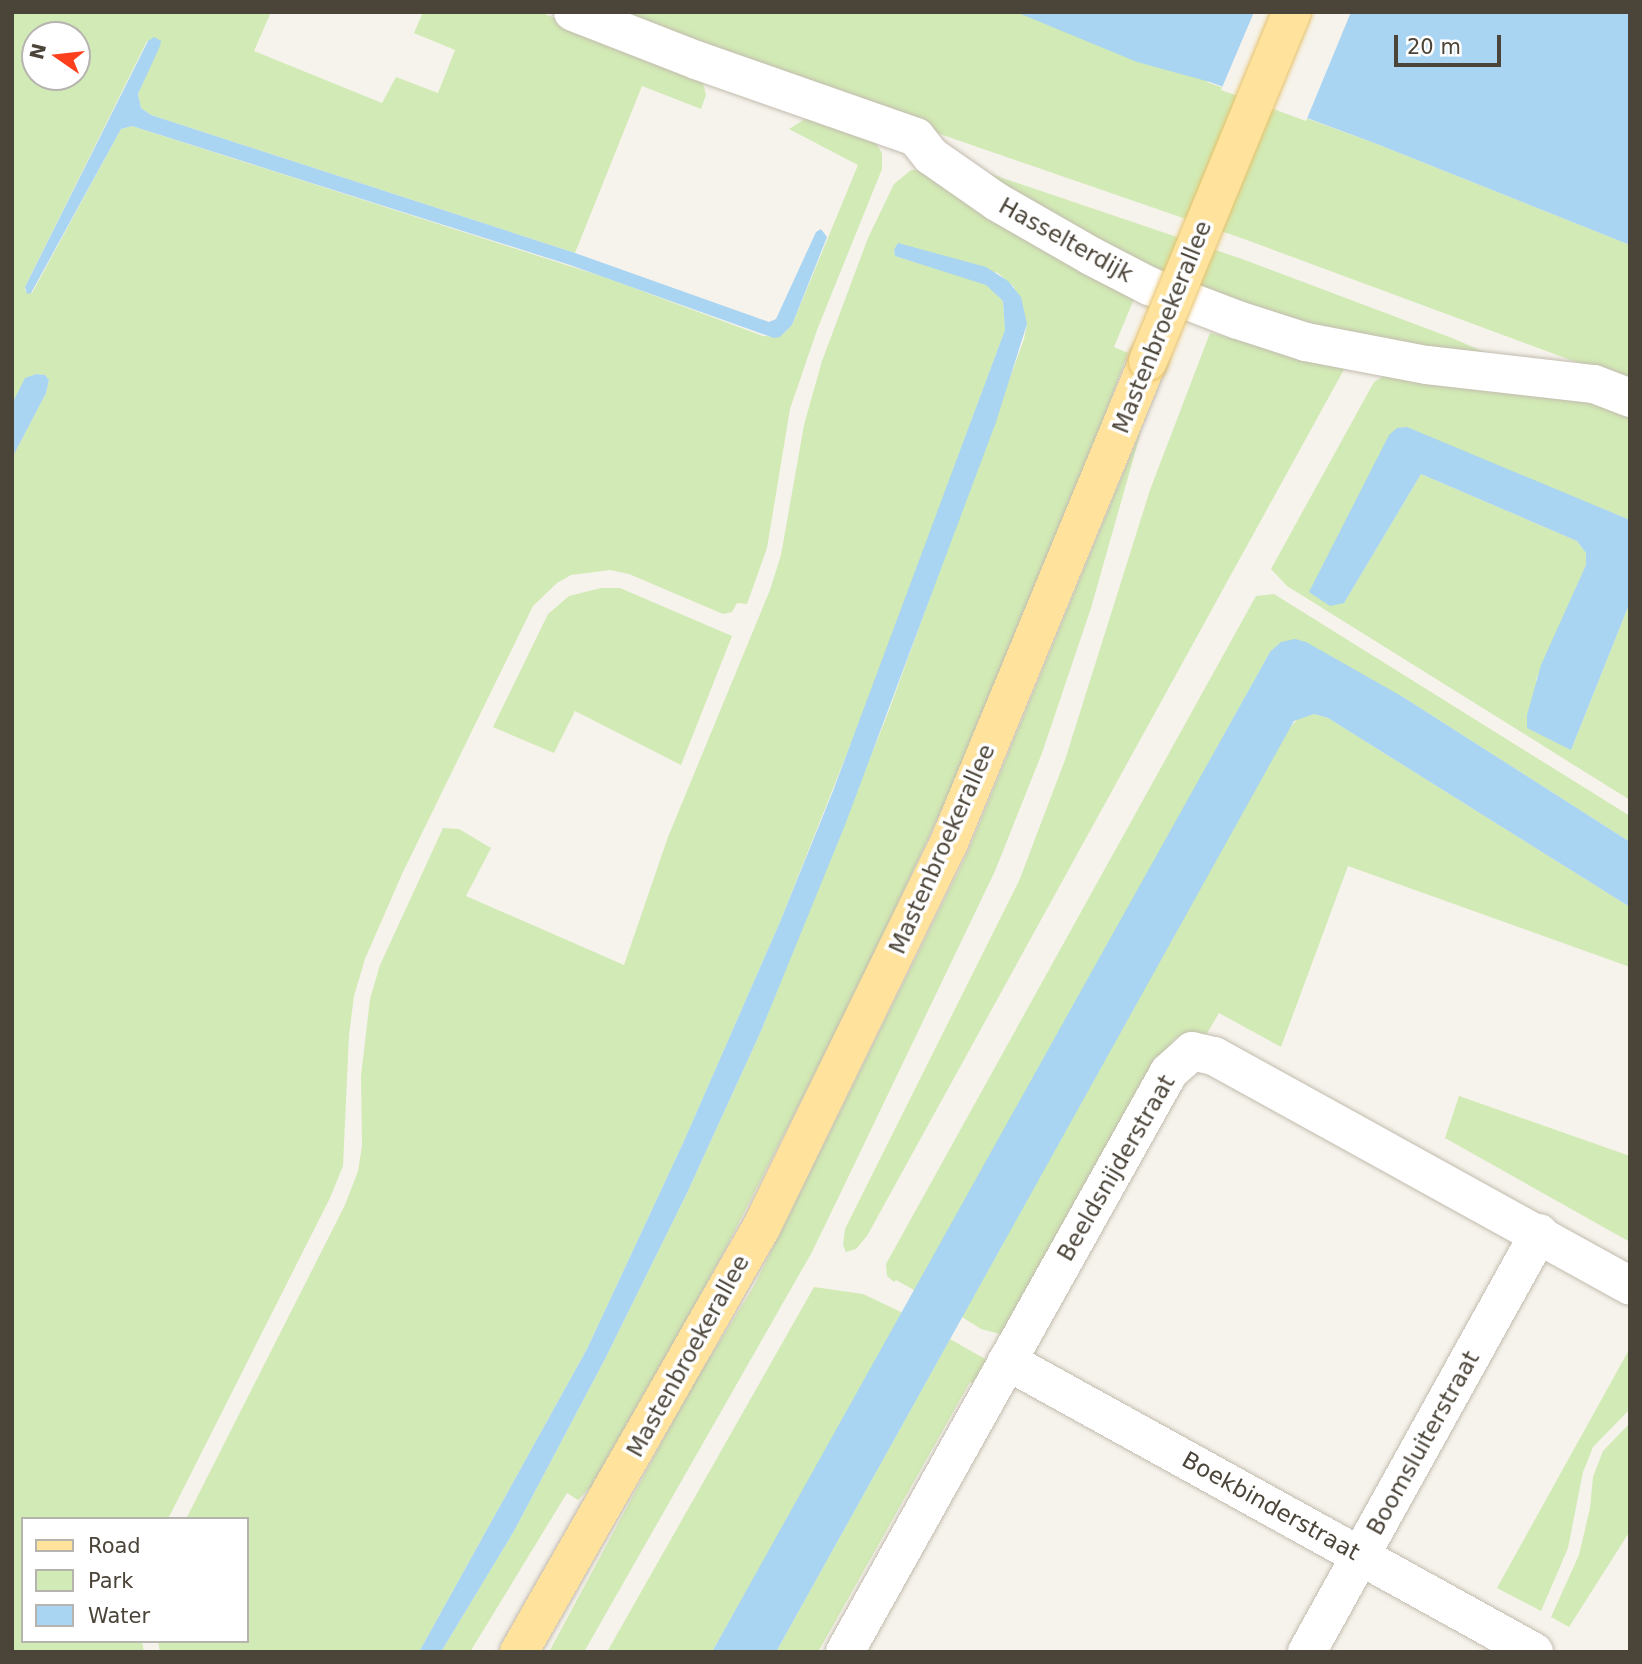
<!DOCTYPE html>
<style>
body{margin:0}
#map{position:relative;width:1642px;height:1664px;overflow:hidden;background:#f6f3ec;font-family:"DejaVu Sans",sans-serif}
div>[style]{position:absolute}
[style*='--x']{left:calc(var(--x)*1px);top:calc(var(--y)*1px);width:calc(var(--w)*1px);rotate:calc(var(--a)*1deg)}
.green>*{inset:0;background:#d2eab5}
.water>*{inset:0;background:#a9d4f2}
.pier>*{inset:0;background:#f6f3ec}
.roads{filter:drop-shadow(0 0 2px #c2bbae) drop-shadow(0 0 2px #c2bbae)}
.minor>*{height:38px;margin:-19px;padding:0 19px;transform-origin:19px;border-radius:19px;background:#fff}
.major>*{height:38px;margin:-19px;padding:0 19px;transform-origin:19px;border-radius:19px;background:#ffe39c}
.bridges{filter:drop-shadow(0 0 2px #e6c16a) drop-shadow(0 0 2px #e6c16a)}
.major-bridge>*{height:38px;margin:-19px;padding:0 19px;transform-origin:19px;border-radius:19px;background:#ffe39c}
span{translate:-50% -50%;white-space:nowrap;text-align:center;line-height:1.15;-webkit-text-stroke:7px #fff;paint-order:stroke}
.street-label{font-size:23px;color:#4b4439}
.frame{position:absolute;inset:0;border:14px solid #4b4439;pointer-events:none}
.legend{position:absolute;left:21px;top:1517px;width:228px;height:126px;box-sizing:border-box;background:#fff;border:2px solid #b7b4b0;margin:0;padding:9px 12px;list-style:none;font-size:21px;color:#4b4439}
.legend li{display:flex;align-items:center;gap:14px;height:35px}
.legend b{width:35px;border:2px solid #b7b4b0}
.north{position:absolute;left:21px;top:21px;width:70px;height:70px;box-sizing:border-box;background:#fff;border:2px solid #b7b4b0;border-radius:50%;rotate:284deg;font-size:19px;font-weight:700;line-height:28px;text-align:center;color:#4b4439}
.north::after{content:'';display:block;margin:auto;width:24px;height:32px;background:#fc3f1d;clip-path:polygon(50% 0,100% 100%,50% 72%,0 100%)}
.scale{position:absolute;left:1394px;top:35px;width:107px;height:32px;box-sizing:border-box;border:4px solid #4b4439;border-top:0;padding-left:9px;font-size:21px;line-height:24px;white-space:nowrap;color:#4b4439;-webkit-text-stroke:5px #fff;paint-order:stroke}
</style>
<div id="map">
<div class="green">
<div style="clip-path:polygon(evenodd,12px 12px,271px 12px,254px 51px,382px 103px,396px 77px,438px 93px,455px 50px,414px 33px,423px 12px,540px 12px,702px 79px,706px 95px,701px 109px,642px 86px,575px 253px,151px 115px,141px 108px,138px 94px,161px 41px,147px 41px,25px 287px,25px 291px,32px 293px,121px 129px,132px 126px,607px 278px,763px 336px,780px 337px,792px 325px,858px 165px,789px 129px,813px 114px,875px 142px,882px 153px,882px 169px,817px 330px,790px 409px,767px 548px,747px 604px,737px 603px,732px 612px,723px 614px,629px 574px,610px 570px,571px 575px,557px 583px,533px 606px,402px 874px,365px 959px,354px 996px,349px 1035px,343px 1166px,330px 1198px,168px 1519px,23px 1519px,23px 1641px,142px 1641px,144px 1652px,12px 1652px,12px 458px,46px 393px,49px 380px,45px 375px,36px 374px,26px 378px,12px 404px,12px 12px,35px 35px,77px 35px,77px 77px,35px 77px,35px 35px)"></div>
<div style="clip-path:polygon(610px 12px,1233px 12px,1207px 82px,1377px 144px,1630px 245px,1630px 382px,1244px 239px,853px 104px)"></div>
<div style="clip-path:polygon(955px 162px,1242px 259px,1452px 338px,1519px 367px,1388px 344px,1223px 300px,1144px 269px)"></div>
<div style="clip-path:polygon(911px 170px,919px 170px,1134px 299px,1114px 347px,1128px 353px,1102px 423px,946px 800px,856px 993px,728px 1244px,600px 1478px,578px 1500px,567px 1493px,470px 1652px,441px 1652px,514px 1531px,605px 1359px,687px 1193px,761px 1031px,888px 713px,1024px 339px,1027px 324px,1014px 287px,998px 273px,894px 250px,895px 256px,986px 284px,1003px 301px,1005px 330px,869px 698px,780px 922px,684px 1141px,587px 1349px,419px 1652px,160px 1652px,158px 1641px,247px 1641px,247px 1519px,186px 1519px,345px 1205px,358px 1171px,362px 1146px,361px 1076px,370px 999px,380px 965px,443px 828px,459px 829px,491px 848px,466px 896px,624px 965px,668px 837px,770px 590px,781px 555px,804px 425px,822px 361px,868px 238px,894px 184px)"></div>
<div style="clip-path:polygon(1210px 333px,1347px 364px,867px 1236px,856px 1249px,846px 1252px,843px 1245px,845px 1229px,1019px 881px,1065px 760px,1150px 490px)"></div>
<div style="clip-path:polygon(1390px 372px,1630px 409px,1630px 520px,1402px 427px,1344px 603px,1421px 474px,1577px 541px,1586px 553px,1586px 565px,1536px 680px,1571px 750px,1630px 602px,1630px 800px,1287px 586px,1271px 569px,1374px 382px)"></div>
<div style="clip-path:polygon(1142px 428px,1091px 608px,1042px 753px,995px 871px,843px 1188px,812px 1252px,584px 1652px,549px 1652px,691px 1388px,754px 1286px,966px 856px)"></div>
<div style="clip-path:polygon(601px 588px,620px 588px,732px 636px,681px 765px,575px 711px,554px 753px,493px 727px,548px 614px,569px 596px)"></div>
<div style="clip-path:polygon(1274px 594px,1630px 816px,1630px 842px,1403px 697px,1270px 652px,916px 1291px,896px 1280px,894px 1282px,887px 1276px,886px 1264px,1256px 596px)"></div>
<div style="clip-path:polygon(1314px 714px,1328px 718px,1630px 907px,1630px 967px,1348px 866px,1281px 1047px,1219px 1013px,1206px 1035px,1189px 1032px,1174px 1039px,1015px 1323px,1000px 1334px,981px 1329px,962px 1317px,1290px 727px,1300px 717px)"></div>
<div style="clip-path:polygon(1459px 1096px,1630px 1156px,1630px 1242px,1445px 1138px)"></div>
<div style="clip-path:polygon(814px 1287px,863px 1294px,903px 1313px,712px 1652px,607px 1652px)"></div>
<div style="clip-path:polygon(950px 1339px,985px 1359px,987px 1364px,978px 1385px,970px 1382px,818px 1652px,776px 1652px)"></div>
<div style="clip-path:polygon(1630px 1348px,1630px 1409px,1593px 1447px,1583px 1472px,1568px 1548px,1541px 1611px,1497px 1588px)"></div>
<div style="clip-path:polygon(1630px 1423px,1630px 1531px,1569px 1627px,1551px 1617px,1579px 1555px,1590px 1508px,1593px 1477px,1603px 1451px)"></div>
</div>
<div class="water">
<div style="clip-path:polygon(1016px 12px,1630px 12px,1630px 245px,1377px 144px,1210px 82px,1137px 62px)"></div>
<div style="clip-path:polygon(154px 37px,161px 41px,160px 46px,138px 94px,141px 108px,151px 115px,575px 253px,769px 322px,776px 319px,816px 232px,821px 229px,827px 237px,792px 325px,780px 337px,774px 338px,570px 265px,132px 126px,121px 129px,31px 293px,27px 294px,25px 287px,148px 41px)"></div>
<div style="clip-path:polygon(898px 243px,986px 267px,1008px 281px,1021px 297px,1027px 324px,996px 422px,845px 825px,761px 1031px,687px 1193px,605px 1359px,514px 1531px,441px 1652px,419px 1652px,587px 1349px,684px 1141px,780px 922px,833px 791px,1005px 330px,1003px 301px,986px 285px,895px 256px,894px 250px)"></div>
<div style="clip-path:polygon(36px 374px,45px 375px,49px 380px,46px 393px,12px 458px,12px 404px,25px 378px)"></div>
<div style="clip-path:polygon(1407px 427px,1630px 520px,1630px 602px,1571px 750px,1527px 728px,1527px 715px,1541px 665px,1586px 565px,1586px 553px,1577px 541px,1421px 474px,1344px 603px,1330px 606px,1309px 592px,1389px 435px,1397px 428px)"></div>
<div style="clip-path:polygon(1295px 639px,1306px 642px,1403px 697px,1630px 842px,1630px 907px,1328px 718px,1314px 714px,1294px 721px,776px 1652px,712px 1652px,1270px 652px,1281px 642px)"></div>
</div>
<div class="pier">
<div style="clip-path:polygon(1254px 12px,1351px 12px,1306px 121px,1221px 90px)"></div>
</div>
<div class="roads">
<div class="minor">
<div style="--x:573;--y:12;--w:132;--a:21.3"></div>
<div style="--x:696;--y:60;--w:233;--a:19.3"></div>
<div style="--x:916;--y:137;--w:24;--a:52"></div>
<div style="--x:931;--y:156;--w:80;--a:34.9"></div>
<div style="--x:997;--y:202;--w:108;--a:29.9"></div>
<div style="--x:1091;--y:256;--w:65;--a:27.3"></div>
<div style="--x:1149;--y:286;--w:95;--a:20.9"></div>
<div style="--x:1238;--y:320;--w:71;--a:17.9"></div>
<div style="--x:1306;--y:342;--w:123;--a:10.8"></div>
<div style="--x:1427;--y:365;--w:168;--a:6.5"></div>
<div style="--x:1594;--y:384;--w:39;--a:21"></div>
<div style="--x:1007;--y:1361;--w:602;--a:28.91"></div>
<div style="--x:845;--y:1652;--w:664;--a:-60.81"></div>
<div style="--x:1169;--y:1072;--w:31;--a:-42"></div>
<div style="--x:1192;--y:1051;--w:23;--a:13"></div>
<div style="--x:1214;--y:1056;--w:475;--a:28.9"></div>
<div style="--x:1307;--y:1652;--w:479;--a:-61"></div>
</div>
<div class="major">
<div style="--x:519;--y:1652;--w:488;--a:-60.3"></div>
<div style="--x:761;--y:1228;--w:426;--a:-64"></div>
<div style="--x:948;--y:845;--w:524;--a:-67.55"></div>
</div>
</div>
<div class="bridges">
<div class="major-bridge">
<div style="--x:1148;--y:361;--w:378;--a:-67.6"></div>
</div>
</div>
<div class="street-label">
<span style="left:1066px;top:240px;rotate:29deg">Hasselterdijk</span>
<span style="left:1162px;top:327px;rotate:-68deg">Mastenbroekerallee</span>
<span style="left:942px;top:849px;rotate:-66deg">Mastenbroekerallee</span>
<span style="left:1116px;top:1168px;rotate:-60deg">Beeldsnijderstraat</span>
<span style="left:688px;top:1356px;rotate:-61deg">Mastenbroekerallee</span>
<span style="left:1423px;top:1443px;rotate:-61deg">Boomsluiterstraat</span>
<span style="left:1271px;top:1506px;rotate:29deg">Boekbinderstraat</span>
</div>
<div class="frame"></div>
<ul class="legend">
<li><b style="height:9px;background:#ffe39c"></b>Road</li>
<li><b style="height:19px;background:#d2eab5"></b>Park</li>
<li><b style="height:19px;background:#a9d4f2"></b>Water</li>
</ul>
<div class="north">N</div>
<div class="scale">20 m</div>
</div>
